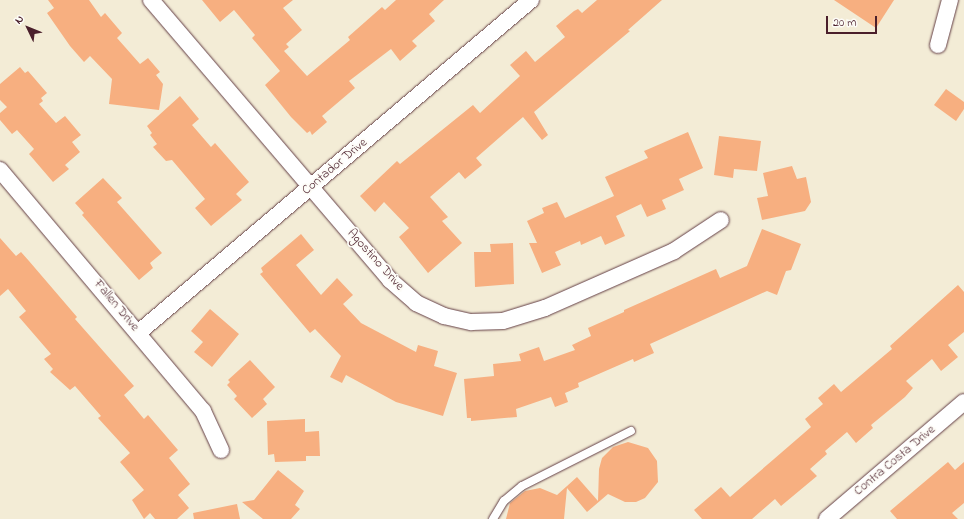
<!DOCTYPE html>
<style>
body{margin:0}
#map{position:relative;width:964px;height:519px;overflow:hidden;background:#f3ecd6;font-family:"Indie Flower",sans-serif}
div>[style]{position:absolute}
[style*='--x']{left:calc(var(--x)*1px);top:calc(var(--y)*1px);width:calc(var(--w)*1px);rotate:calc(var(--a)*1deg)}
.building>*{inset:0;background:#f7af80}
.roads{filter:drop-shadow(0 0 1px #633e45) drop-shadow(0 0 1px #633e45)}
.lane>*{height:8px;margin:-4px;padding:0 4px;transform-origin:4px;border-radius:4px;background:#fff}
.street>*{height:16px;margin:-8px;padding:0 8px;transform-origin:8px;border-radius:8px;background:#fff}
span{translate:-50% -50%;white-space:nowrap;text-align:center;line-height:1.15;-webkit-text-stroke:3.5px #fdfcf7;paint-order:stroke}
.street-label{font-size:13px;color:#4a1f2b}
.north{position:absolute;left:8px;top:8px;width:40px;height:40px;-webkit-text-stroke:3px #fdfcf7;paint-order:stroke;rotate:313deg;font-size:11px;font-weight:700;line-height:16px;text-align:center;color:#4a1f2b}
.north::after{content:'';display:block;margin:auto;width:14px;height:18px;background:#4a1f2b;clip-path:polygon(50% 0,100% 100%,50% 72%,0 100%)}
.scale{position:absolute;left:826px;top:16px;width:51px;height:18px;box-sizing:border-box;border:2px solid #4a1f2b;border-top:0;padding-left:5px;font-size:12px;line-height:14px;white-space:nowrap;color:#4a1f2b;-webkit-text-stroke:3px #fdfcf7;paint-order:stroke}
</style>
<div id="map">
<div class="building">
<div style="clip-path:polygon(48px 0,89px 0,101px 17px,105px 13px,122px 33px,117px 38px,140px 64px,148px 58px,160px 72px,156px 75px,163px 84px,159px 110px,109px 104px,112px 79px,90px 56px,84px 62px,70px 46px,47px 13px,54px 8px)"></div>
<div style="clip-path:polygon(202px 0,293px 0,283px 8px,302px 30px,286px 44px,289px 47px,284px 51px,307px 76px,350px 40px,348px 37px,382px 7px,385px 10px,396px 0,444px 0,429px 14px,435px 21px,412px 41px,417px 46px,400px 61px,391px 49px,349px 81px,355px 88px,322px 116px,327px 122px,312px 135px,310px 131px,307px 133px,291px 117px,265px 85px,280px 71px,252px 38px,255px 35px,234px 10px,220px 22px)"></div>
<div style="clip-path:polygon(597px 0,662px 0,628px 30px,630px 31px,534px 112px,548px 135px,542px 140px,523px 117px,476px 158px,482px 165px,465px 179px,459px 172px,430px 197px,448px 217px,442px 221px,462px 243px,428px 273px,399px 237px,409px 228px,384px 202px,375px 212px,360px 196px,397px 161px,400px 164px,473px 105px,480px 113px,520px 76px,510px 65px,526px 51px,535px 62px,565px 37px,556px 26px,574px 11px,578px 9px,582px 13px)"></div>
<div style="clip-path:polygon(834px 0,894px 0,876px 28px)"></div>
<div style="clip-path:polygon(20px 67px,25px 73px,28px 71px,47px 93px,41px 98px,43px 101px,39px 104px,56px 123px,65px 116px,81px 135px,72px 142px,80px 152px,65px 165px,69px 169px,53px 182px,29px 154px,34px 149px,17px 130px,12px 134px,0 120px,0 113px,7px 107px,0 100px,0 84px)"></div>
<div style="clip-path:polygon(946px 89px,964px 102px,964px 109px,956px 121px,934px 105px)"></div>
<div style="clip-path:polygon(180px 96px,199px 119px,192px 125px,211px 147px,215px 143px,249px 182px,236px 194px,242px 200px,211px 226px,195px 208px,205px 199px,172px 160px,166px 161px,153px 147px,157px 144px,150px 135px,152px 133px,147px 126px)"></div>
<div style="clip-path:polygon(688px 132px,703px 168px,679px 179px,684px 190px,662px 200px,666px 209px,647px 217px,641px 204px,616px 216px,625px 236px,605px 245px,601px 236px,581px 245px,580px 241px,555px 252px,561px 265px,542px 273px,529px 243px,537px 243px,527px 221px,544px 213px,542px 208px,557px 202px,565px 218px,614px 196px,605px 177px,648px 158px,644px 151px)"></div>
<div style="clip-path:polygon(719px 136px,761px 141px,757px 171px,734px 169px,733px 178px,714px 175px)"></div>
<div style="clip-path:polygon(792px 166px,797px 179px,806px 177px,811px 202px,805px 211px,762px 220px,757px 198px,768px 196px,763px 173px)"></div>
<div style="clip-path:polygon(103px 178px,122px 198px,117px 202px,162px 253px,150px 263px,153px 268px,139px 280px,82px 215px,84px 213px,75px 203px)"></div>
<div style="clip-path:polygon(762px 229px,801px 244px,791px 270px,786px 271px,777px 295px,767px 291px,650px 344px,654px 353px,634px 362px,633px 359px,578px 383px,579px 387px,565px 393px,568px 402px,555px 407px,551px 397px,516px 409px,517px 417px,471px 421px,471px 418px,467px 418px,464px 379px,494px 376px,493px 364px,521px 361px,519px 354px,539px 347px,544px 361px,575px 350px,572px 345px,591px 336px,588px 328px,624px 312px,624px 310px,716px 269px,720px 278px,747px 266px)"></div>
<div style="clip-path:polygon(301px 234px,314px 250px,296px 265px,321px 295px,337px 278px,353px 295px,343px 304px,361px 323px,416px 352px,418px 345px,438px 351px,434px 366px,457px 373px,443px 416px,396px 402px,346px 375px,342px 383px,330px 377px,341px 356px,315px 329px,310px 333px,260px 274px,263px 272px,261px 268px)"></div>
<div style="clip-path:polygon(0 238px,16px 256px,21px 252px,29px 261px,77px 317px,75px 319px,134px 386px,124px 395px,144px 419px,148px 415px,178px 450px,169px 458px,190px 484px,178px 495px,189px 508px,177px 519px,155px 519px,150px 513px,144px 519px,132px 500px,144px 490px,120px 462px,130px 453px,98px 418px,101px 416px,75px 386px,70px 390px,50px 372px,53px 369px,44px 359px,51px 354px,19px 317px,26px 311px,8px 289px,0 296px)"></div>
<div style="clip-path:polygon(513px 243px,514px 284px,475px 287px,474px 252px,491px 252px,490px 244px)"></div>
<div style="clip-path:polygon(958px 285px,964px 292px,964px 332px,948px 345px,958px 357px,941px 371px,932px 359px,906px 381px,913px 388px,905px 397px,871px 425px,873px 428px,856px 443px,847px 432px,825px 451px,827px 454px,810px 469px,817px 476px,781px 506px,775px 499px,752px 519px,702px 519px,694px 510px,721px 487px,730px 497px,774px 459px,811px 427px,805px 419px,823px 404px,818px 398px,834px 384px,841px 392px,892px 349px,890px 346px)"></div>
<div style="clip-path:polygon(210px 309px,239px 334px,212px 367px,194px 352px,203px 342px,191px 331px)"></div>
<div style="clip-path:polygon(250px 360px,275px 387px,263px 399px,267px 404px,252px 418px,234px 399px,237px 396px,227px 385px,230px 382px,228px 380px)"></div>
<div style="clip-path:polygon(305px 419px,305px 432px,319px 431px,320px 456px,306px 456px,306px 461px,275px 462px,274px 454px,268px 455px,267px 421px)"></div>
<div style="clip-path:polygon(628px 442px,648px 448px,657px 461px,658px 482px,645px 498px,636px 502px,625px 502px,608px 494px,587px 512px,567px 488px,564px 519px,506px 519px,510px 503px,525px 491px,540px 488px,557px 495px,577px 477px,598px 501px,599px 469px,602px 458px,613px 447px)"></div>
<div style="clip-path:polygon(948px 462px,955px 470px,964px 462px,964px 503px,952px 513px,958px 519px,897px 519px,890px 511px)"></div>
<div style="clip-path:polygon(278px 470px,304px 491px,295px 505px,300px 509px,291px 519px,263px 519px,242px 502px,254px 500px)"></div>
<div style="clip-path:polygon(237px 504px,240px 519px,194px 519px,193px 513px)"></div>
</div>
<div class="roads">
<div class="lane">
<div style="--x:493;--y:519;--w:21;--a:-59"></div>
<div style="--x:504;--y:501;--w:23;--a:-40"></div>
<div style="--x:522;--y:486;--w:122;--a:-26.8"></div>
</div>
<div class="street">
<div style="--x:151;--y:0;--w:368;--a:49.5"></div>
<div style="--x:390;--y:280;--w:35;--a:41"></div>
<div style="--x:416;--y:303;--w:31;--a:25"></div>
<div style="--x:444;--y:316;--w:28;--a:13"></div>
<div style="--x:471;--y:322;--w:32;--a:-2"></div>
<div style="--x:503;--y:321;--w:44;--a:-17.2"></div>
<div style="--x:545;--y:308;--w:141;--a:-23.8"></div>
<div style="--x:674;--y:251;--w:56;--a:-33.4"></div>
<div style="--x:938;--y:45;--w:47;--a:-75.1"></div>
<div style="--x:0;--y:170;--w:315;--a:49.9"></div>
<div style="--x:203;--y:411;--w:43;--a:65.2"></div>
<div style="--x:138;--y:333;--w:515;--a:-40.28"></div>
<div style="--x:827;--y:519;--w:180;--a:-40.5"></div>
</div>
</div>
<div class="street-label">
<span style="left:335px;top:167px;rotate:-40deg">Contador Drive</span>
<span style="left:375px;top:260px;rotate:48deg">Agostino Drive</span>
<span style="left:116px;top:306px;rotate:50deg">Fallen Drive</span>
<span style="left:895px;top:461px;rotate:-40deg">Contra Costa Drive</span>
</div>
<div class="north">N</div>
<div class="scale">20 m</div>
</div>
